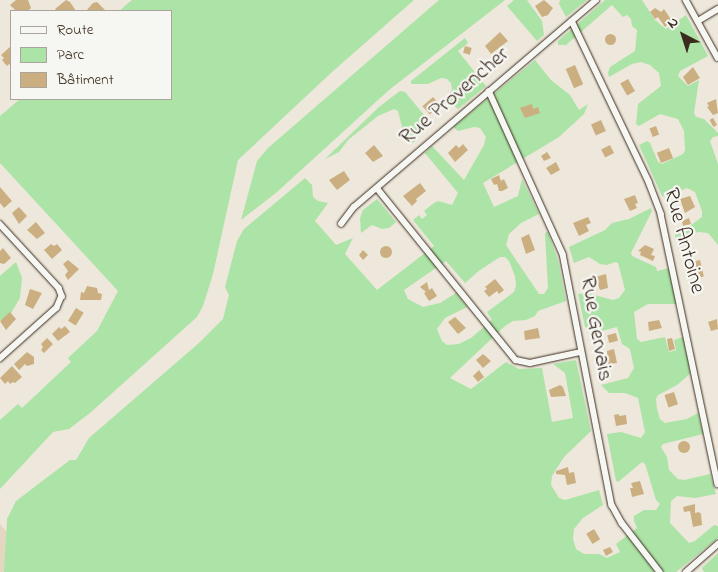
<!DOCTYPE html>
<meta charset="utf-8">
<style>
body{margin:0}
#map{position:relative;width:718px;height:572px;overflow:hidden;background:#ede8db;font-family:"Indie Flower",sans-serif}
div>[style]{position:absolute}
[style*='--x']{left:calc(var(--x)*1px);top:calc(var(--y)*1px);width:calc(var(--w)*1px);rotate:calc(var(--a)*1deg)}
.built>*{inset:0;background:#e3d7c0}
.green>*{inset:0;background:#ace3a6}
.building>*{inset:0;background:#cbaf81;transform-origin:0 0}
.round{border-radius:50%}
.roads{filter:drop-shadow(0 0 1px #3b2a1e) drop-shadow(0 0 1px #3b2a1e)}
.minor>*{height:5.5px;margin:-2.75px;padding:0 2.75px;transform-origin:2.75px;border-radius:2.75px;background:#f6f6f2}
span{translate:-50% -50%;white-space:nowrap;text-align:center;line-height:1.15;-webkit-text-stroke:4.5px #f6f6f2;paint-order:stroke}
.street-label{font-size:22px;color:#3b2a1e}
.legend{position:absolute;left:10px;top:10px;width:162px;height:90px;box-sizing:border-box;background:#f6f6f2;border:1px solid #aba49d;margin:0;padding:6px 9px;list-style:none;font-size:15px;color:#3b2a1e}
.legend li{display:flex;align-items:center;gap:10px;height:25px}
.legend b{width:25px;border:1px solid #aba49d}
.north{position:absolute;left:658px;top:10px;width:50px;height:50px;-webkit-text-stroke:4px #f6f6f2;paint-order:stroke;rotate:320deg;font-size:14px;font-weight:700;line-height:20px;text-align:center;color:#3b2a1e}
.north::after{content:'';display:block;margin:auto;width:18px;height:22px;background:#3b2a1e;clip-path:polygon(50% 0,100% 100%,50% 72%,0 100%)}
</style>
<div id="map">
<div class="built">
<div style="clip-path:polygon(0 524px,22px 549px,36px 572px,0 572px)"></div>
</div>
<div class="green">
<div style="clip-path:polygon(132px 0,414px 0,332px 72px,238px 160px,213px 274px,203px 306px,197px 317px,90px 413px,69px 429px,53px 432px,0 489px,0 420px,18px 404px,22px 408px,71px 362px,68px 358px,97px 331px,118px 291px,0 163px,0 116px,20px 99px,171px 99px,171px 11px,119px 11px)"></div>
<div style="clip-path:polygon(439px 0,505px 0,389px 90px,277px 192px,241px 220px,257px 161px,268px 148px)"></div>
<div style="clip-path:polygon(514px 0,527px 0,542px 21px,544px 35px,537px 41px,507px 6px)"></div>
<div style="clip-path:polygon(560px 0,587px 0,566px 17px,559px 4px)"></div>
<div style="clip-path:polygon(605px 0,642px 0,655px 20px,666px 29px,686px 15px,706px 52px,708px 56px,680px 71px,678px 76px,688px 86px,699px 80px,694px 113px,696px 117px,704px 119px,718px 133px,718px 136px,713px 137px,710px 141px,718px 164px,718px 245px,708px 233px,698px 232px,676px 239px,674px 231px,690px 226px,702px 217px,702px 211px,695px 192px,687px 188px,665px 197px,662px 196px,639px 145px,647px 141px,650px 143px,658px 162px,662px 164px,683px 154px,685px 150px,684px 131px,678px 119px,660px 114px,639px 126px,636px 124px,638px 104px,661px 86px,659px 73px,650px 65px,641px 62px,632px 64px,609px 77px,608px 73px,610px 67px,635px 51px,637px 30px,632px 26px,631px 19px,627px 15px,623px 17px,612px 5px,566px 45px,558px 45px,558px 41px)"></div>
<div style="clip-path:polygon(465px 38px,468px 43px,458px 51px,486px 86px,458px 109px,447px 100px,452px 89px,451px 83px,447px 79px,441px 78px,428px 84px,411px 84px,411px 81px)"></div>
<div style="clip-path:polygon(evenodd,535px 60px,551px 80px,570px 95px,579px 110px,588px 104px,584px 114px,559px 137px,483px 183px,494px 207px,518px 196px,522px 179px,539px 214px,521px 223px,509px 234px,506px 245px,539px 294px,544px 294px,548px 288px,545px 233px,548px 232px,558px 260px,566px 301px,538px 311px,535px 316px,526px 320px,513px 321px,505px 326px,450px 378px,471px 389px,506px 362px,519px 369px,542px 368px,552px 422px,573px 418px,565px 373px,553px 364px,576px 360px,591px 431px,564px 457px,552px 476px,551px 485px,559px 498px,565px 500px,599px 490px,603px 505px,583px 518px,574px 529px,573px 539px,576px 549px,584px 554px,599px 554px,607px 558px,620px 552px,616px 544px,637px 528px,634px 521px,634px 516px,644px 510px,656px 510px,660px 504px,656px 500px,645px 464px,642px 462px,618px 482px,616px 481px,607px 434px,621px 432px,641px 438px,645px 432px,638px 398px,625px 393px,609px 393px,601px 385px,628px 378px,634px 368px,630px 349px,622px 344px,617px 327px,598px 332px,585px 327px,578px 294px,587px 293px,613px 300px,619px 298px,625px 290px,618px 263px,615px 262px,607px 265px,600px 264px,589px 257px,574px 263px,569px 247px,605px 230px,612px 223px,629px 219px,651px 208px,652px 211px,631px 253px,632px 256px,656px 267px,657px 271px,669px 268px,677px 304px,648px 304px,634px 312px,637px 339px,641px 342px,665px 337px,669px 352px,676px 350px,674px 340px,683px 337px,691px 373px,677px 385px,658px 395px,656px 399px,657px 409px,660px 419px,665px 423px,687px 419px,698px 413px,703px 434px,663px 444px,661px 447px,667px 457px,669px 470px,678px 479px,684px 480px,710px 474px,716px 494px,695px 498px,677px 496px,671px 501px,670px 523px,689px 543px,695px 541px,714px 525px,718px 526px,718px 538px,676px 572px,4px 572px,7px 519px,16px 501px,70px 460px,76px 460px,89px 438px,199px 343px,223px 319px,229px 295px,225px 287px,237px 241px,244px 229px,305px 178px,312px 185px,313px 197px,318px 201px,328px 203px,315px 221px,336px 245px,353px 238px,345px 254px,377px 290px,434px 246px,413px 220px,419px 215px,422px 219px,427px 215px,424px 211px,434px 203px,438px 201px,452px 205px,458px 193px,425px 153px,432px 146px,464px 180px,484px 145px,486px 137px,480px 128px,474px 127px,458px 131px,453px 127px,535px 60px,500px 257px,505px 257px,509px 261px,515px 276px,516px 286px,514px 292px,487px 312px,492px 320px,471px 338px,459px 344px,447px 345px,442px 341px,437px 329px,445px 318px,467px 307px,456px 293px,440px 303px,423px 307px,408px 299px,404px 290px,446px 261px,465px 283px,480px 270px,500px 257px)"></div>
<div style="clip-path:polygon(400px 91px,405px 92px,429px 121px,414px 142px,410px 143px,405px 139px,398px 111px,394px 109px,378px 116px,348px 140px,339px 152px,325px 159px,379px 107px)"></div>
<div style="clip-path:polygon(377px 199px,396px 222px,389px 228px,382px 229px,372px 225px,361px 233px,360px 218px,363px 210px)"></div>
<div style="clip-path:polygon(16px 262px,22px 278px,20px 298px,8px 318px,0 320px,0 276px)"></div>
<div style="clip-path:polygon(718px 553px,718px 572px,704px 572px,702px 568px)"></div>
</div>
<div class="building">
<div style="clip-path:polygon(16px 0,28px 0,31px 8px,28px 11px,16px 11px,10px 5px)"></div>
<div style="clip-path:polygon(66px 0,70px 2px,76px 11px,57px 11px,55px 9px)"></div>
<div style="clip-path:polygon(544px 0,553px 8px,548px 15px,542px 17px,535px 6px)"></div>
<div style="clip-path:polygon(97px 2px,106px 11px,86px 11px,93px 3px)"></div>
<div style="clip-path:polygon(655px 8px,661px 12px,664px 9px,672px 21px,665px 27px,658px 17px,655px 19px,650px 12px)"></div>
<div style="clip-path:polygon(500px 32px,508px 41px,491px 54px,485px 46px)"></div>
<div class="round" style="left:604.5px;top:33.5px;width:11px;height:11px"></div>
<div style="clip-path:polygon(11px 46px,11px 66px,9px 64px,7px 66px,2px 60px,4px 58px,1px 55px)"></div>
<div style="left:465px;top:46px;width:7px;height:7px;rotate:16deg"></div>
<div style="left:575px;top:65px;width:21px;height:10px;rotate:67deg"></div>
<div style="clip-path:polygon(693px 67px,700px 78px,688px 85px,683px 77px)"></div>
<div style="left:628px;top:79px;width:14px;height:9px;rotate:60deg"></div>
<div style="left:433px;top:97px;width:11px;height:14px;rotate:49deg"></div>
<div style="clip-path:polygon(716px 99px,718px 113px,713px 115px,707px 107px,709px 106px,707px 103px)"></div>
<div style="clip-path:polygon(532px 104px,533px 109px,538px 107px,540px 113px,525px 118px,520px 108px)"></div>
<div style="left:713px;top:118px;width:8px;height:4px;rotate:60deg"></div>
<div style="left:601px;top:120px;width:12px;height:11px;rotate:66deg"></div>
<div style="left:656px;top:126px;width:9px;height:7px;rotate:69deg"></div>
<div style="clip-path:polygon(463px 144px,468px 150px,455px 162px,448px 153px,456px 145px,459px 148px)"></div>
<div style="clip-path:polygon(374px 145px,383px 156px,373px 162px,365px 153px)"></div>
<div style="left:610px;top:145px;width:9px;height:10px;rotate:63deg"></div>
<div style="left:669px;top:148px;width:11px;height:13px;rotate:68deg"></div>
<div style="clip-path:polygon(547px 152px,551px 158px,544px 161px,541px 156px)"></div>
<div style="clip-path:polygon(556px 162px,560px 170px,551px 175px,546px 168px)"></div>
<div style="clip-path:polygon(344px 171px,350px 180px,337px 190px,329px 180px)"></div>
<div style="clip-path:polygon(499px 175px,501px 181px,504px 179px,508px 188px,502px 191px,499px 191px,497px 184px,494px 185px,491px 179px)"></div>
<div style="clip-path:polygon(420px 183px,426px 191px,416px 199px,417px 201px,412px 206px,403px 196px)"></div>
<div style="clip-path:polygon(0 187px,12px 201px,4px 208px,0 203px)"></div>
<div style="clip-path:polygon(635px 195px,638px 203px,635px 204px,637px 208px,630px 211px,624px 199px)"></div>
<div style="clip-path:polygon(690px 196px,695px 207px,685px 213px,680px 199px)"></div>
<div style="clip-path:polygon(19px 207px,27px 216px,19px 224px,12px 213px)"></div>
<div style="clip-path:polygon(588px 217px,591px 223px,586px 225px,589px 231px,579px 236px,573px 223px)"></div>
<div style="clip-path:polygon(689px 218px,691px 224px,683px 226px,682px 221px)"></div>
<div style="clip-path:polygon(36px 222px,45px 233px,37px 239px,27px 230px)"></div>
<div style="clip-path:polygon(529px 234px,535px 250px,526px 254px,521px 238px)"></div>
<div style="clip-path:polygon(51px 244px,54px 246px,57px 244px,62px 250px,52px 259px,44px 250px)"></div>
<div style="clip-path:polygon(645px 245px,654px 249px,651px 255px,655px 256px,653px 261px,640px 255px,641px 252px,638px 251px)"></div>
<div class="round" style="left:380px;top:246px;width:12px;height:12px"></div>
<div style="clip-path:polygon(3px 248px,11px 258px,4px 264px,0 263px,0 251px)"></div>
<div style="clip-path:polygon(363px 250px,368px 255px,363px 260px,359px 255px)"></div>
<div style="clip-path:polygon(68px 260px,79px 269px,68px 280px,65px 275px,68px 271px,63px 264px)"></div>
<div style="left:700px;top:260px;width:17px;height:9px;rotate:77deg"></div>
<div style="clip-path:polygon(606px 274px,608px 288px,600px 290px,595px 277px)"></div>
<div style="clip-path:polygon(495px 279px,504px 290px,499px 294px,497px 291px,489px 297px,484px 291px,487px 289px,485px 287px)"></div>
<div style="clip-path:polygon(427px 282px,429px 290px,432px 288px,437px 296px,429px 301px,424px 293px,426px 292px,420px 287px)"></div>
<div style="clip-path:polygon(87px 286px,97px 288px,98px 293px,102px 294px,101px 300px,80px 300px,81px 292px,84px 293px)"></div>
<div style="clip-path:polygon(30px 289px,42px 293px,33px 309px,25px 305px)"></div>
<div style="left:76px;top:308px;width:9px;height:15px;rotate:32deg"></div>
<div style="clip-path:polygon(10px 312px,16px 319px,6px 330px,0 321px)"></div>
<div style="clip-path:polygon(455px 317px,466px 328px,458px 334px,448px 322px)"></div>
<div style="clip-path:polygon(717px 319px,718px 329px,711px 331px,708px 322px)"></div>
<div style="clip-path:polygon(659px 320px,662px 328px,649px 331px,648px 322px)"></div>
<div style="clip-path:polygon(65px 326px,70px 332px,58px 341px,52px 334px,59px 327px,61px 329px)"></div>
<div style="clip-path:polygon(538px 328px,540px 338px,525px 340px,524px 331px)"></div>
<div style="left:616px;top:333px;width:8px;height:9px;rotate:76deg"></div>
<div style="clip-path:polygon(47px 338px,53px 344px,44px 353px,41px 350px,43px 347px,41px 344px)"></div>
<div style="clip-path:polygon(672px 338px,675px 349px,669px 351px,667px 339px)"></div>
<div style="clip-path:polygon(614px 349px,617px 363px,608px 364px,607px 351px)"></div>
<div style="clip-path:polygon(27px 352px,34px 357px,34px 364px,27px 366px,25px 364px,19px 370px,14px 364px)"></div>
<div style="clip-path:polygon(483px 354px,491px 361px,483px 368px,476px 360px)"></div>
<div style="clip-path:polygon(12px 366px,22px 377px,15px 383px,13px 382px,10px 384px,8px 381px,5px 384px,0 378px)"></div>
<div style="clip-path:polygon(479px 370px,484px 377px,478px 382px,473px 376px)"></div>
<div style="clip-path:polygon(560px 385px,563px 387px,566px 396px,551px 397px,549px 390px)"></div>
<div style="left:674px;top:392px;width:13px;height:10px;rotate:72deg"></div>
<div style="clip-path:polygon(619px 414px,619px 416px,626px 415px,627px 424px,616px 426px,614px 415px)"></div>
<div class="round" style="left:678px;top:441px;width:12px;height:12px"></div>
<div style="clip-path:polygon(568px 467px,569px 473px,574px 472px,576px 483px,567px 485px,565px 475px,556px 474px,556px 471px)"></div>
<div style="clip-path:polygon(640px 481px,644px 494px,632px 497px,630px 488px,633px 488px,631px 483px)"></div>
<div style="clip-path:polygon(695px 504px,695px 513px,699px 512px,701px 514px,702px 525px,693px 527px,690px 511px,684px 512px,683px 507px)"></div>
<div style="left:594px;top:529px;width:12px;height:9px;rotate:59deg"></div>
<div style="clip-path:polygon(610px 547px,613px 552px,606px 556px,603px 550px)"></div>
</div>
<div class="roads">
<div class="minor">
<div style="--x:686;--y:0;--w:66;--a:61.1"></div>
<div style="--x:572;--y:21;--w:178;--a:64.4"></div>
<div style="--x:649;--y:182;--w:34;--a:69"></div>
<div style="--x:661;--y:214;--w:276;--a:78.1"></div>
<div style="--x:698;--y:21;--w:23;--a:-31"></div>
<div style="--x:489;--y:91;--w:179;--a:65.6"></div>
<div style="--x:563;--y:254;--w:256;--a:79"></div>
<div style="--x:612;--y:505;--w:21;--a:61"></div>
<div style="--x:622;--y:523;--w:62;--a:52.2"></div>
<div style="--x:377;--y:188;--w:221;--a:51.1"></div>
<div style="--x:516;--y:360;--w:14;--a:12"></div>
<div style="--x:530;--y:363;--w:52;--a:-12.2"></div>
<div style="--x:0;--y:224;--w:87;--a:47.3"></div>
<div style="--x:59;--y:288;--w:9;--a:69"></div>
<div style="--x:62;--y:296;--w:13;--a:113"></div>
<div style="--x:57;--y:308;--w:76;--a:138.2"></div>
<div style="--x:341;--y:224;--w:21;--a:-53"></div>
<div style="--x:354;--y:207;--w:318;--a:-40.5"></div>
<div style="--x:686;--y:572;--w:43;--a:-41.2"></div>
</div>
</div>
<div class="street-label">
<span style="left:455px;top:97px;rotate:-41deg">Rue Provencher</span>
<span style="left:683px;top:241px;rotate:75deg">Rue Antoine</span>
<span style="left:595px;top:329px;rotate:80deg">Rue Gervais</span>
</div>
<ul class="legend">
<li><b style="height:6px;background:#f6f6f2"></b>Route</li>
<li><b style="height:14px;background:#ace3a6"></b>Parc</li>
<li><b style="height:14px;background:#cbaf81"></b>Bâtiment</li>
</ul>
<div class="north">N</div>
</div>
